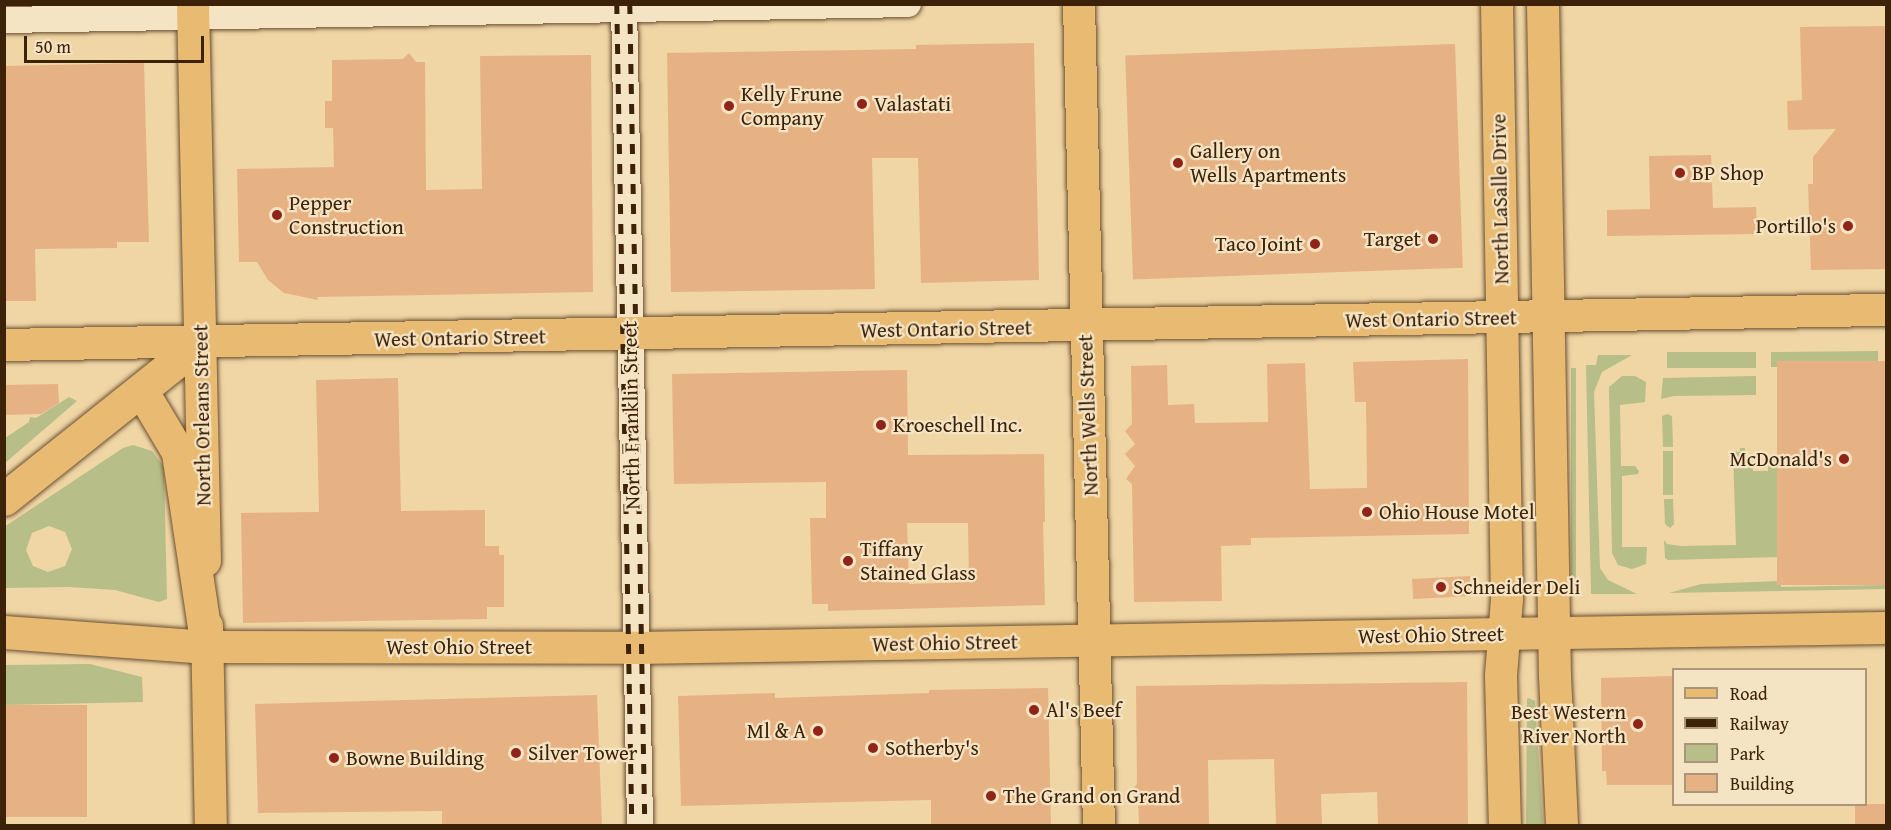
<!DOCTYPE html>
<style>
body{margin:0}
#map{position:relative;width:1891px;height:830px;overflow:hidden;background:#f0d5a5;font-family:"Gentium Book Plus",serif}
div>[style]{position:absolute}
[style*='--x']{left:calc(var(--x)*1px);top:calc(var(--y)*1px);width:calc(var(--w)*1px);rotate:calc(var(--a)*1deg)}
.green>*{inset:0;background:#b7be88;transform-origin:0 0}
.building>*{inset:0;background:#e7b283;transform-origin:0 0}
.roads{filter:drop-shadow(0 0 2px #6a4f31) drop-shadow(0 0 2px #6a4f31)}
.minor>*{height:26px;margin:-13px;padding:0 13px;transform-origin:13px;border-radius:13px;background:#f5e4c4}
.major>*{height:32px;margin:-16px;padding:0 16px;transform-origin:16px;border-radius:16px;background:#e8ba72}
.highway>*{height:33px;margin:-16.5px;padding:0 16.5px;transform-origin:16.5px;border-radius:16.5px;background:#e8ba72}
.rail>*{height:4.5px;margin-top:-2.25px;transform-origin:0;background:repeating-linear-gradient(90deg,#3d220a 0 10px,transparent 0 20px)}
.dots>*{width:16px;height:16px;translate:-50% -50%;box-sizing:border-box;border:3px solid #f5e4c4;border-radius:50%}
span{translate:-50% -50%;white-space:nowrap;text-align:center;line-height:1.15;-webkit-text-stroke:4.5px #f5e4c4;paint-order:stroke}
.poi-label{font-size:21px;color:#3d220a}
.left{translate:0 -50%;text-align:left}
.right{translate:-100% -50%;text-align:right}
.street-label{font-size:21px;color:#3d220a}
.frame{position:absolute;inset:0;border:6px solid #3d220a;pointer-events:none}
.legend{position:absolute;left:1672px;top:668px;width:195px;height:138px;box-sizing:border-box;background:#f5e4c4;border:2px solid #ab967a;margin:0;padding:8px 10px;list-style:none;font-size:18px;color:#3d220a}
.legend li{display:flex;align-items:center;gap:12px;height:30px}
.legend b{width:30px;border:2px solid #ab967a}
.scale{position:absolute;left:24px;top:36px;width:180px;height:27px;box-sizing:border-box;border:3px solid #3d220a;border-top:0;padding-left:8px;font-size:18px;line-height:21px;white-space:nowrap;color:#3d220a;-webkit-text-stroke:4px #f5e4c4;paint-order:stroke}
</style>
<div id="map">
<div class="green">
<div style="clip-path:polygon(1878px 351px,1878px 361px,1777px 363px,1777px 367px,1771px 367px,1771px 352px)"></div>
<div style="left:1756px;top:352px;width:16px;height:89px;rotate:90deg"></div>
<div style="clip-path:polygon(1598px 355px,1632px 355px,1602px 372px,1594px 392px,1600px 568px,1608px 580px,1637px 594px,1591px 594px,1586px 365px,1596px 365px)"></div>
<div style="left:1571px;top:368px;width:5px;height:214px"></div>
<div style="clip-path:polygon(1622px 376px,1635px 376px,1646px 382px,1645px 402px,1620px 405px,1621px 466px,1635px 466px,1639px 471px,1638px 474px,1622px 476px,1622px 547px,1647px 547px,1646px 564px,1632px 569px,1618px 565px,1612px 553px,1609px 387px)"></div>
<div style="clip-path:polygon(1756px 376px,1756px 395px,1674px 396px,1661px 399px,1663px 378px)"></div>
<div style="clip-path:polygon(69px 397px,77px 401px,5px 463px,5px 438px,29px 422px,30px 417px,36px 418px)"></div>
<div style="clip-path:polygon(1667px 414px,1672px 416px,1673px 447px,1663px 447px,1662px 416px)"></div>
<div style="clip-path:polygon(evenodd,133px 445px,152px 451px,164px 467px,167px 599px,159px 602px,115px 590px,69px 587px,5px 588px,4px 527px,123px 448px,133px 445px,49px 526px,65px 532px,72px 549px,65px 566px,48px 572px,33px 566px,26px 550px,32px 533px,49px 526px)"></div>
<div style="clip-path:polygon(1740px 448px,1745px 448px,1746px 460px,1752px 461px,1753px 471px,1768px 471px,1768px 460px,1778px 460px,1780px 557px,1668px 560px,1665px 558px,1664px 540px,1667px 544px,1681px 546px,1736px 545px,1733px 451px,1740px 452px)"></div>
<div style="left:1663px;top:451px;width:10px;height:44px"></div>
<div style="clip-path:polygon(1664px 499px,1673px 499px,1674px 524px,1670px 528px,1665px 524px)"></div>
<div style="clip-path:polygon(1780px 581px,1781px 587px,1886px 585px,1886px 589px,1669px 593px,1701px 584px)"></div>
<div style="clip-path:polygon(90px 664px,142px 677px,143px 702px,5px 705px,5px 665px)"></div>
<div style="clip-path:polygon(1529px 698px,1535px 701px,1543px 825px,1526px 825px,1527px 699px)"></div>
</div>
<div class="building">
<div style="clip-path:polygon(1887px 26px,1887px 269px,1811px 270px,1808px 184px,1813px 184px,1813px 157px,1836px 129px,1788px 130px,1787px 101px,1802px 100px,1800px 27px)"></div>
<div style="clip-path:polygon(1034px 43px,1039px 280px,921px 283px,918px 158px,872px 158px,875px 289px,671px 292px,667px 53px,916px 49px,916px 45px)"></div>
<div style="left:1455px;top:44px;width:224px;height:330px;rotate:88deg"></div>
<div style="clip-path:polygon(409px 53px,416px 62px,425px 62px,426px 190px,482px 189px,480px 56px,591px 55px,593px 292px,317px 297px,318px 300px,284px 293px,268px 280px,257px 262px,239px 262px,237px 169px,334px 167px,333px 128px,325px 128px,325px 101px,332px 101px,332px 60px,403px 59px)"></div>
<div style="clip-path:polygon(144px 63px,149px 242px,117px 242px,117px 248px,35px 249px,36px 301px,4px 301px,4px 66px)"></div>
<div style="clip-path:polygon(1711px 155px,1713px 208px,1756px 207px,1757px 234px,1607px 236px,1607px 210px,1650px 209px,1649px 156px)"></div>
<div style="clip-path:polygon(1468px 359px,1469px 534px,1251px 538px,1251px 545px,1221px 546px,1222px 601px,1134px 602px,1132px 484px,1126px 479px,1135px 466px,1125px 454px,1135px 444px,1125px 431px,1132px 424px,1131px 366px,1167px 365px,1168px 405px,1194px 404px,1195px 423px,1268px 422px,1267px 364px,1305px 363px,1310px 489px,1367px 488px,1366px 402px,1355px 402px,1353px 362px)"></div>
<div style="left:1887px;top:361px;width:224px;height:110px;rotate:90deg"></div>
<div style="clip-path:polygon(evenodd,907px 370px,908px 455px,1044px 454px,1045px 522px,1043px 522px,1045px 605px,828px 611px,828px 604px,812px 604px,810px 518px,826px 518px,826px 482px,674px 484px,672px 374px,907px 370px,907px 523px,968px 523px,969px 582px,909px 584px,907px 523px)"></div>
<div style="clip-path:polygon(398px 378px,401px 511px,485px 510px,485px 546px,499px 546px,499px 555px,504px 555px,504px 607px,487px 607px,487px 619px,243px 623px,241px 513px,319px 512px,316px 380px)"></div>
<div style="clip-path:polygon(58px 384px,59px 403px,41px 414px,4px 415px,4px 385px)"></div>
<div style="left:1470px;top:576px;width:20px;height:58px;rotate:87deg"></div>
<div style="clip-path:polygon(1674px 676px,1674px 785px,1607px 785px,1606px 771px,1602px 771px,1601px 678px)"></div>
<div style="clip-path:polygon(1467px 682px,1468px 825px,1378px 825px,1377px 792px,1321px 794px,1322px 825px,1276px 825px,1274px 759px,1208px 760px,1209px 825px,1139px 825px,1138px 798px,1131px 792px,1137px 784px,1136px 686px)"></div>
<div style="clip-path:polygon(1048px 688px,1051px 825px,931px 825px,931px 800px,681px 806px,678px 696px,775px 693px,775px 698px,929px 693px,929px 690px)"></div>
<div style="clip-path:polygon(597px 695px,602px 825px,442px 825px,442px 811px,258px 813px,255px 704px)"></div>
<div style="left:4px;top:705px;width:83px;height:112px"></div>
<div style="left:1855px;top:804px;width:32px;height:21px"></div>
</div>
<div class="roads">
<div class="minor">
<div style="--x:624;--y:4;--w:822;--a:88.88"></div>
<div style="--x:4;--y:20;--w:904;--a:-1.01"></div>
</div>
<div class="major">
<div style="--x:193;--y:4;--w:557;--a:88.77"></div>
<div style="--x:1079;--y:4;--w:822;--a:88.61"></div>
<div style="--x:1497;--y:4;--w:595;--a:89.04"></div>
<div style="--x:1507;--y:599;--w:77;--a:94.5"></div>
<div style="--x:1501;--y:676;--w:150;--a:88.5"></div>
<div style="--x:1543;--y:4;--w:672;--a:88.98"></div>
<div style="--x:1555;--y:676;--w:150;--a:87.3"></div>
<div style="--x:4;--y:345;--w:1882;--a:-1.07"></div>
<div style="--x:207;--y:626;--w:200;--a:88.9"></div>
<div style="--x:207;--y:647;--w:429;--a:0.1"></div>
<div style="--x:636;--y:648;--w:1250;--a:-0.92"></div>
</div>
<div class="highway">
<div style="--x:4;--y:499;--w:252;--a:-38.6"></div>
<div style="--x:4;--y:632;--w:204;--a:4.2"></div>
<div style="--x:207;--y:647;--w:197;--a:-98.5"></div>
<div style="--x:178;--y:452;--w:72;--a:-120.8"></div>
</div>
</div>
<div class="rail">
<div style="--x:617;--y:4;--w:822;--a:88.95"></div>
<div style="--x:630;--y:4;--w:822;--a:88.95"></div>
</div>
<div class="dots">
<div style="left:862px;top:104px;background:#8f2418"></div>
<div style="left:729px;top:106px;background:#8f2418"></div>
<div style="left:1178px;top:163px;background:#8f2418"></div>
<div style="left:1680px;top:173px;background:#8f2418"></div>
<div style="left:277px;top:215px;background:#8f2418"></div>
<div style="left:1848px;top:226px;background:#8f2418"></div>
<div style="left:1433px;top:239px;background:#8f2418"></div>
<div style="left:1315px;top:244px;background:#8f2418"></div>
<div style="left:881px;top:425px;background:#8f2418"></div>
<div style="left:1844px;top:459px;background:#8f2418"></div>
<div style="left:1367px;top:512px;background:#8f2418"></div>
<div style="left:848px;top:561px;background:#8f2418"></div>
<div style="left:1441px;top:587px;background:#8f2418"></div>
<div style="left:1034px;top:710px;background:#8f2418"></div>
<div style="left:1638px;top:724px;background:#8f2418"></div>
<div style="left:818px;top:731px;background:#8f2418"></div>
<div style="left:873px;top:748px;background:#8f2418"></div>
<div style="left:516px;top:753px;background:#8f2418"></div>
<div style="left:334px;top:758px;background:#8f2418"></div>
<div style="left:991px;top:796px;background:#8f2418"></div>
</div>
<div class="poi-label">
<span class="left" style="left:741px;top:106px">Kelly Frune<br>Company</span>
<span class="left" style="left:874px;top:104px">Valastati</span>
<span class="left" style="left:1190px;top:163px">Gallery on<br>Wells Apartments</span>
<span class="left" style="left:1692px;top:173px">BP Shop</span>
<span class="left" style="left:289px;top:215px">Pepper<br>Construction</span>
<span class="right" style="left:1836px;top:226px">Portillo's</span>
<span class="right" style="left:1421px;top:239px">Target</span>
<span class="right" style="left:1303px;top:244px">Taco Joint</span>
<span class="left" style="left:893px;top:425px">Kroeschell Inc.</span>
<span class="right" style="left:1832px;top:459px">McDonald's</span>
<span class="left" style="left:1379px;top:512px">Ohio House Motel</span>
<span class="left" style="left:860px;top:561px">Tiffany<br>Stained Glass</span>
<span class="left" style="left:1453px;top:587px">Schneider Deli</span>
<span class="left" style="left:1046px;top:710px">Al's Beef</span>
<span class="right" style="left:1626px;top:724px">Best Western<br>River North</span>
<span class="right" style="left:806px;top:731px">Ml &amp; A</span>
<span class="left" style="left:885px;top:748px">Sotherby's</span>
<span class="left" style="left:528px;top:753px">Silver Tower</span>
<span class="left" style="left:346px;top:758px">Bowne Building</span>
<span class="left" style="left:1003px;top:796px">The Grand on Grand</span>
</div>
<div class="street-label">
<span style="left:1500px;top:199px;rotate:-91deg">North LaSalle Drive</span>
<span style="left:1431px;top:319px;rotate:-1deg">West Ontario Street</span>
<span style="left:946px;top:329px;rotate:-1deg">West Ontario Street</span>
<span style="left:460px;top:338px;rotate:-1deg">West Ontario Street</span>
<span style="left:202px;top:415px;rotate:-91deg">North Orleans Street</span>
<span style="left:631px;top:415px;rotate:-91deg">North Franklin Street</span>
<span style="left:1088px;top:415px;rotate:-92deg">North Wells Street</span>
<span style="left:1431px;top:635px;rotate:-1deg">West Ohio Street</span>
<span style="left:945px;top:643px;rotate:-1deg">West Ohio Street</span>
<span style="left:459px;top:647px">West Ohio Street</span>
</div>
<div class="frame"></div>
<ul class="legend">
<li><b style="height:8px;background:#e8ba72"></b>Road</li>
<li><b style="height:8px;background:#3d220a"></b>Railway</li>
<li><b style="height:16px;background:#b7be88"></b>Park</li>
<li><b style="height:16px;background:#e7b283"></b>Building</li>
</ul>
<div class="scale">50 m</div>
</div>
